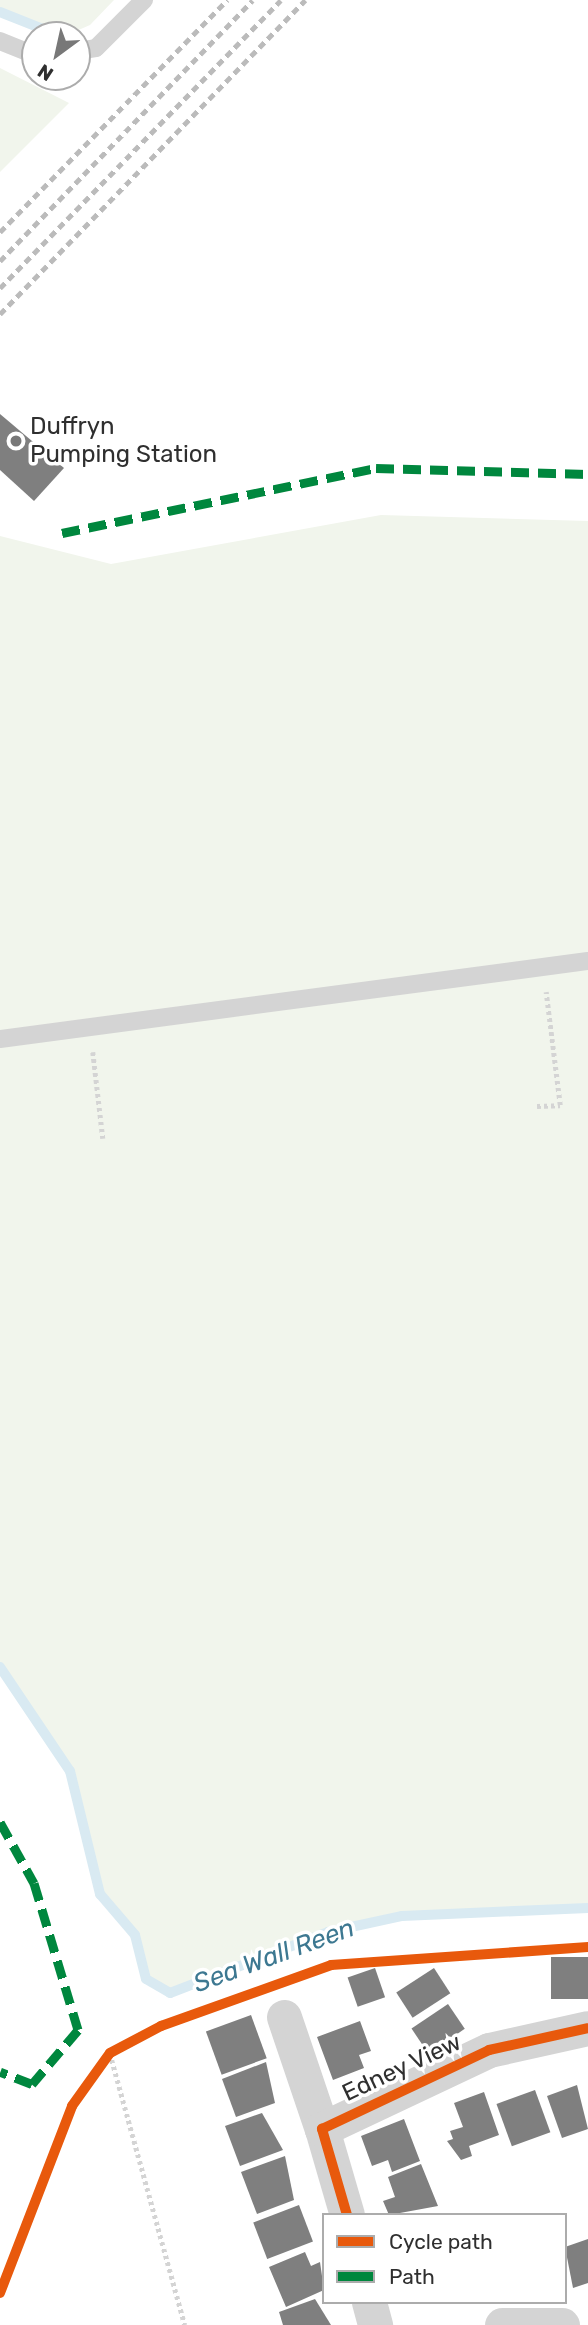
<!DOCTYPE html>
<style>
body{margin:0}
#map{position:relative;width:588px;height:2325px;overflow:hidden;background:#fff;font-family:Rubik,sans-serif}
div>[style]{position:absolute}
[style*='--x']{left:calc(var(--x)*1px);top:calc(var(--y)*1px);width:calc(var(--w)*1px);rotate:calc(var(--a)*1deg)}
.green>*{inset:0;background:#f1f5ec}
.stream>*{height:10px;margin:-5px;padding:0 5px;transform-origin:5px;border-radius:5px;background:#d9eaf2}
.building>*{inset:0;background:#7f7f7f;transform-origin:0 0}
.path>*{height:4.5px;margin-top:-2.25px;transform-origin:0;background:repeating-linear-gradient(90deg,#d4d4d4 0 3.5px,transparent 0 7px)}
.lane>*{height:18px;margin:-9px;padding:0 9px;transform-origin:9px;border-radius:9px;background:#d4d4d4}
.street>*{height:35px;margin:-17.5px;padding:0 17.5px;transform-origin:17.5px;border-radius:17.5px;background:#d4d4d4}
.rail>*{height:5px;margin-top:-2.5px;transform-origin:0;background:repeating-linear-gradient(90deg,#bbb 0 7px,transparent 0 12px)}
.quiet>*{height:9px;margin-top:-4.5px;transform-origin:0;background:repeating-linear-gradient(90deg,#00873e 0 18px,transparent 0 27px)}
.cycleway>*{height:10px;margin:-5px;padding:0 5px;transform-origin:5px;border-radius:5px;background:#e8590c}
.dots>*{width:19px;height:19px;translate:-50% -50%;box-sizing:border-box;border:4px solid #fff;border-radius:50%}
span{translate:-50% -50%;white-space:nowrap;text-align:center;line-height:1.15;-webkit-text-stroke:7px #fff;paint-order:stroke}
.poi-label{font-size:24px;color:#2f2f2f}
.left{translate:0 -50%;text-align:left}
.street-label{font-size:24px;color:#2f2f2f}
.water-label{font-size:26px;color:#3d7891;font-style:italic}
.legend{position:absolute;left:322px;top:2213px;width:245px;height:91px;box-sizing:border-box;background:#fff;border:2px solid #acacac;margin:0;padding:9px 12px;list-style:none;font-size:21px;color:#2f2f2f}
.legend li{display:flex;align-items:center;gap:14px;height:35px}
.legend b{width:35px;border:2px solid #acacac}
.north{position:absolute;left:21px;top:21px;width:70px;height:70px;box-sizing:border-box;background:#fff;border:2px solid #acacac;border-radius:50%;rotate:213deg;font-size:19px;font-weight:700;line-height:28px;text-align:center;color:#2f2f2f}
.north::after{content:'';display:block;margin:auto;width:24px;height:32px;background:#787878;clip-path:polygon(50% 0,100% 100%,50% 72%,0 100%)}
</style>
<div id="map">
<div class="green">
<div style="clip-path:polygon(0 0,114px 0,90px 25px,67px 35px,8px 18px,0 12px)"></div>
<div style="clip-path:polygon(0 68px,69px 103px,0 172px)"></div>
<div style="clip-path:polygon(381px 515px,588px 521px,588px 1908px,402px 1916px,328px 1932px,170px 1993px,146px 1979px,135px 1935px,100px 1894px,69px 1771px,0 1667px,0 536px,111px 564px)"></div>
</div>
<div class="stream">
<div style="--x:0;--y:12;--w:62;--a:21.6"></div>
<div style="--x:0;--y:1667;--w:125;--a:56.1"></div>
<div style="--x:70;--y:1771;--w:127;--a:76.3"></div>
<div style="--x:100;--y:1894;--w:54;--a:49.5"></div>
<div style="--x:135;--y:1935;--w:45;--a:76"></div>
<div style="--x:146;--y:1979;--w:28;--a:30"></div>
<div style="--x:170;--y:1993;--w:169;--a:-21.1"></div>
<div style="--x:328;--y:1932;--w:76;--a:-12.2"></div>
<div style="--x:402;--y:1916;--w:186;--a:-2.5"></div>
</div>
<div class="building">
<div style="clip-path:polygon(0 414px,64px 468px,34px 501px,0 470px)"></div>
<div style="left:588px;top:1957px;width:42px;height:37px;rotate:90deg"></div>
<div style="left:375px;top:1968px;width:31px;height:29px;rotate:71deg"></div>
<div style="left:434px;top:1968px;width:30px;height:45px;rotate:57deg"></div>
<div style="left:448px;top:2004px;width:30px;height:44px;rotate:56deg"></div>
<div style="left:251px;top:2015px;width:46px;height:48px;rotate:70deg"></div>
<div style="clip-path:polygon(360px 2021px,371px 2051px,359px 2055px,364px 2068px,333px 2080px,317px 2037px)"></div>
<div style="clip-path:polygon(266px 2062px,275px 2103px,236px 2117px,222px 2079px)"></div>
<div style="clip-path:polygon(577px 2085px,588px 2129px,562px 2138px,547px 2096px)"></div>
<div style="left:535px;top:2090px;width:45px;height:41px;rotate:70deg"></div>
<div style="clip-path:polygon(484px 2092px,499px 2135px,469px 2146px,472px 2156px,461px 2160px,447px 2141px,453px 2139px,450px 2131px,463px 2127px,454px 2103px)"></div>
<div style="clip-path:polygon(262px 2113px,283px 2150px,240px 2166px,225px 2126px)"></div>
<div style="clip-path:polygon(404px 2119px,420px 2161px,392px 2172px,388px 2160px,372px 2166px,361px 2136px)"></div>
<div style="clip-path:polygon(285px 2156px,294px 2200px,257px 2214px,241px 2172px)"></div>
<div style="clip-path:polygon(421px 2164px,438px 2206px,389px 2215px,383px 2201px,395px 2197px,388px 2177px)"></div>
<div style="left:299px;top:2205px;width:39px;height:49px;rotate:69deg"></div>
<div style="clip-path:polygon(588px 2239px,588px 2283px,573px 2288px,565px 2247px)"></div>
<div style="clip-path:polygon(305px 2252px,311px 2266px,320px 2262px,324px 2290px,286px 2307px,269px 2267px)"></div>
<div style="clip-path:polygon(315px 2299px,331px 2325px,283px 2325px,279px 2312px)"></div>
</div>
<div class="path">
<div style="--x:93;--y:1052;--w:87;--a:83.4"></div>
<div style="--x:537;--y:1106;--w:23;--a:-2"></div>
<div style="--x:560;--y:1105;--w:114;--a:-97.1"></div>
<div style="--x:110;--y:2053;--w:282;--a:74.6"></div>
</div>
<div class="lane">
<div style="--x:0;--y:41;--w:38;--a:22"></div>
<div style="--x:77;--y:51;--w:19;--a:-9"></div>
<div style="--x:96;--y:48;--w:68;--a:-45"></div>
<div style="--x:0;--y:1039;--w:593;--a:-7.56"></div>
</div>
<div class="street">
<div style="--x:284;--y:2017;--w:118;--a:71.3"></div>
<div style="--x:347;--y:2215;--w:90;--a:-106.2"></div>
<div style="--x:322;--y:2129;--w:185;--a:-25.3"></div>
<div style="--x:489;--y:2050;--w:101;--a:-12.5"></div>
<div style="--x:369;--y:2302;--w:24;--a:75"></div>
<div style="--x:502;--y:2325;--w:60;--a:0"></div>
</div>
<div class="rail">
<div style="--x:0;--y:232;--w:325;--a:-45.6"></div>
<div style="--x:0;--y:261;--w:363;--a:-45.9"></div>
<div style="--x:0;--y:288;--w:402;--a:-45.7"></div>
<div style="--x:0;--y:314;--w:438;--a:-45.8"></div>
</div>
<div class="quiet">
<div style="--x:62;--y:533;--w:321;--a:-11.7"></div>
<div style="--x:376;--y:468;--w:212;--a:1.6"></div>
<div style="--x:0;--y:1822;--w:70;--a:60.9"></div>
<div style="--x:34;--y:1883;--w:153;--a:73.3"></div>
<div style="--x:78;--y:2030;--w:71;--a:130.4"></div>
<div style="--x:32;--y:2084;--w:34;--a:-159"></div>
</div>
<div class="cycleway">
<div style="--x:347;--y:2215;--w:90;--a:-106.2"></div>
<div style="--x:322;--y:2129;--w:185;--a:-25.3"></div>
<div style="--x:489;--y:2050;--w:101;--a:-12.5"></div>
<div style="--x:0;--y:2293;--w:200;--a:-68.9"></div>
<div style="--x:72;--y:2106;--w:65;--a:-54.4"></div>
<div style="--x:110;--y:2053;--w:58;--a:-27.9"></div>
<div style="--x:161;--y:2026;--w:181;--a:-19.7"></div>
<div style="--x:331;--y:1965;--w:258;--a:-4"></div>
</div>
<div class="dots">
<div style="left:16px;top:441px;background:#787878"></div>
</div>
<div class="poi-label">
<span class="left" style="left:30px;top:441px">Duffryn<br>Pumping Station</span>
</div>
<div class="street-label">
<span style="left:402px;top:2068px;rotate:-25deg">Edney View</span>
</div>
<div class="water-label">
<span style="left:274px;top:1956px;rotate:-20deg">Sea Wall Reen</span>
</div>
<ul class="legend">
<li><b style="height:9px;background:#e8590c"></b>Cycle path</li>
<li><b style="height:9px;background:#00873e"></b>Path</li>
</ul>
<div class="north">N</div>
</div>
